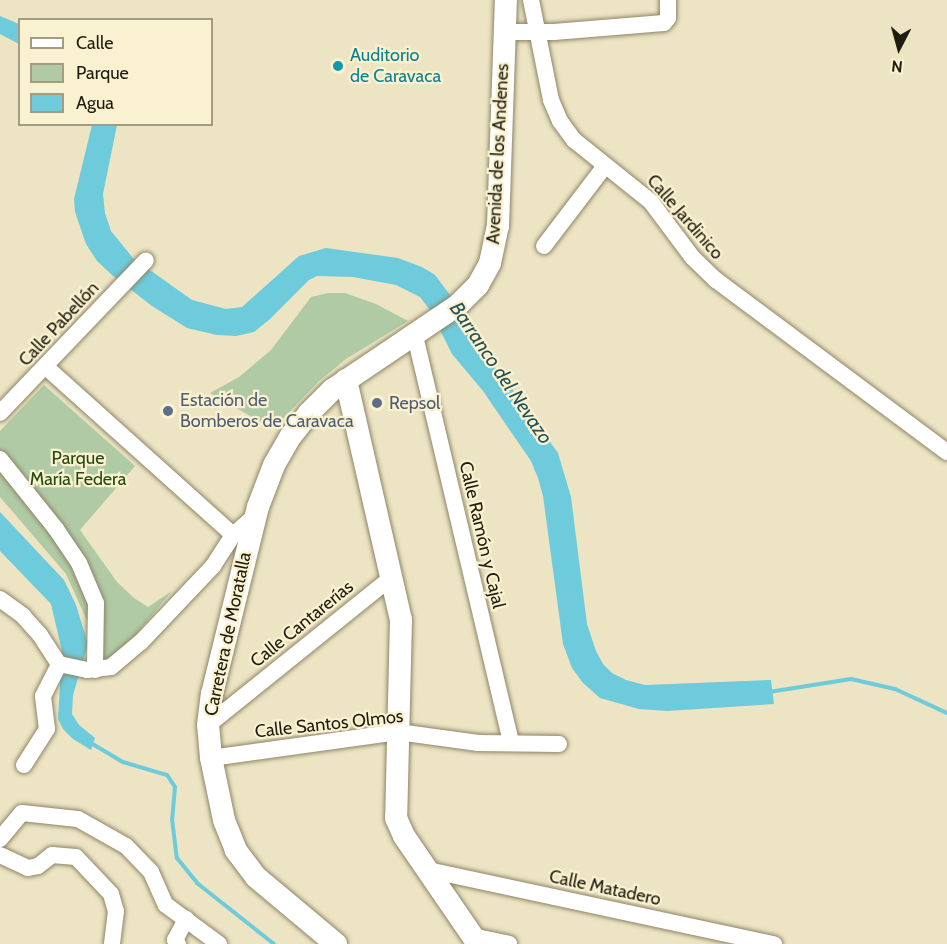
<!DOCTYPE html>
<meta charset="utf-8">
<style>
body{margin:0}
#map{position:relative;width:947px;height:944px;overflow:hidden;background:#ece4c3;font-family:Cabin,sans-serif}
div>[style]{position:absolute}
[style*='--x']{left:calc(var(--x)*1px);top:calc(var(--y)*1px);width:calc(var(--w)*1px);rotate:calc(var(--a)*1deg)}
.green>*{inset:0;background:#b0caa5}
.water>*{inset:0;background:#6dcbdb}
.stream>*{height:4px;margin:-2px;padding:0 2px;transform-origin:2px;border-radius:2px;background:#6dcbdb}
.roads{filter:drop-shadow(0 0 2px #8d8567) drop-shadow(0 0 2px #8d8567)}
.street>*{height:16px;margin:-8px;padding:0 8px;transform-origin:8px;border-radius:8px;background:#fff}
.secondary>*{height:22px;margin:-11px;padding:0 11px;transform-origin:11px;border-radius:11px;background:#fff}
.dots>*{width:16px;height:16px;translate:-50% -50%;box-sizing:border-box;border:3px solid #faf1d0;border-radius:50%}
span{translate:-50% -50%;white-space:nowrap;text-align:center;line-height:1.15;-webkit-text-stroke:4.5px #faf1d0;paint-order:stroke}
.culture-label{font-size:18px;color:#0d838f}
.left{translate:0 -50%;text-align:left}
.street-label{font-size:18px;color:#1f1c10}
.service-label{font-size:18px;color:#4e5e75}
.park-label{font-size:18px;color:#254b0f}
.water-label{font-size:20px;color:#275259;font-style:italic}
.legend{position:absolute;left:18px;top:18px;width:195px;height:108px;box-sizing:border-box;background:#faf1d0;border:2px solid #a29c83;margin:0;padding:8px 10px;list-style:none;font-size:18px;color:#1f1c10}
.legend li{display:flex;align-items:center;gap:12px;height:30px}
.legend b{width:30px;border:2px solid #a29c83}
.north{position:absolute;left:869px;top:18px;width:60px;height:60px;-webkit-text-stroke:4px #faf1d0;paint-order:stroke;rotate:186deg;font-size:16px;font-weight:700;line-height:24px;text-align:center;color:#1f1c10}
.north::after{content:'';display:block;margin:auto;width:21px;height:27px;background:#1f1c10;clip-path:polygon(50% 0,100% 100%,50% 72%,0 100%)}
</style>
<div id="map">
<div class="green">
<div style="clip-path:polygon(328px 293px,345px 293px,376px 304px,408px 321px,346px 359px,319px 381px,273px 429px,210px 393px,239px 377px,271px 350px,311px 297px)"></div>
<div style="clip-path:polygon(44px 385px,135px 466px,80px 530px,117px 582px,134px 598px,148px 607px,172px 591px,128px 644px,111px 657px,99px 661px,89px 625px,66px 574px,0 497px,0 431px)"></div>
</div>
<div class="water">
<div style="clip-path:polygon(0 16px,19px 24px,19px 44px,0 34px)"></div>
<div style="clip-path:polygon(92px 125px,117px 125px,103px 194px,105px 213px,111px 231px,133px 258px,192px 300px,226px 309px,242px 307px,299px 256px,326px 248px,398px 258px,422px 267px,435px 275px,450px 295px,482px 353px,503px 376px,558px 453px,571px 497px,587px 624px,596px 651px,603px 664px,612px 673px,626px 680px,645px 685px,771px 680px,774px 704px,667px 711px,639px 709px,600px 698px,583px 683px,572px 668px,563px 644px,543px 496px,538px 478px,531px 461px,483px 391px,452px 354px,430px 310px,420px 297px,396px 285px,353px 277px,317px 276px,309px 280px,270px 319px,254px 332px,236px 336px,217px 335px,187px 328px,152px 306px,112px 275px,97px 261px,86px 244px,75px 212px,74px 199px)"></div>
<div style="clip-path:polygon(0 512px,64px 580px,76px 605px,88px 644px,73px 695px,72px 714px,79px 725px,95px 738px,91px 750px,73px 739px,63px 729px,58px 719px,62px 651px,51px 604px,0 551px)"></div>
</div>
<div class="stream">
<div style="--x:769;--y:692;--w:83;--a:-9"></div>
<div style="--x:851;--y:679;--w:45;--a:12.8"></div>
<div style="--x:895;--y:689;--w:57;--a:24.8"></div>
<div style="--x:91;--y:743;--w:37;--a:31"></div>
<div style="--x:123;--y:762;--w:46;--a:16.5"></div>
<div style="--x:167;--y:775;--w:14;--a:56"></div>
<div style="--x:175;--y:787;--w:32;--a:95"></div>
<div style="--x:172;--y:819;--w:39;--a:83"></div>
<div style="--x:177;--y:858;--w:32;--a:51"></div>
<div style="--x:197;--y:883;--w:98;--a:38.4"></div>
</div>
<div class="roads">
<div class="street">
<div style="--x:531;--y:0;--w:102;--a:78.7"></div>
<div style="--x:551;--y:100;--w:23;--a:67"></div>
<div style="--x:560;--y:121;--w:24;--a:54"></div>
<div style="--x:574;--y:140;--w:99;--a:38.8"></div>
<div style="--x:651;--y:202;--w:69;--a:53.3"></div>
<div style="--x:692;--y:257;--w:33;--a:44"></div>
<div style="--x:716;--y:280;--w:288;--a:36.7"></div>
<div style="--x:504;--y:32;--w:50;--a:0"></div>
<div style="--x:554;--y:32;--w:110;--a:-4.7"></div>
<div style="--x:664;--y:23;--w:6;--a:-51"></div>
<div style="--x:668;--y:18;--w:18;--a:-90"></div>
<div style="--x:544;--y:246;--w:101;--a:-52.7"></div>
<div style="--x:415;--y:336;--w:417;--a:76.7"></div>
<div style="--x:46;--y:367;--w:251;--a:41.9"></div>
<div style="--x:0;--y:413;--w:211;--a:-46.3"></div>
<div style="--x:0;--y:459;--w:90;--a:51.3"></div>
<div style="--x:56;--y:529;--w:41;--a:55.9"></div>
<div style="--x:79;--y:563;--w:43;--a:67"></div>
<div style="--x:96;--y:603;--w:67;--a:90.9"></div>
<div style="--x:0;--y:599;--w:29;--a:36"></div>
<div style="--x:23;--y:616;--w:25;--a:48"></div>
<div style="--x:40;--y:635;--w:35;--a:57"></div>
<div style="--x:59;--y:664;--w:29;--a:12"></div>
<div style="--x:87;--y:670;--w:24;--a:-7"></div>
<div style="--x:111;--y:667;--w:39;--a:-40"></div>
<div style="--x:141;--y:642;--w:105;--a:-46.5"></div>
<div style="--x:213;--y:566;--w:37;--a:-57"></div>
<div style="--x:233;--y:535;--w:30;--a:-41"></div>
<div style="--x:208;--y:725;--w:238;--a:-38.8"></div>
<div style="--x:211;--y:758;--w:189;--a:-7.9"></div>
<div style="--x:398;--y:732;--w:81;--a:7.8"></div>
<div style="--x:478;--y:743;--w:81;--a:0.7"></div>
<div style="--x:24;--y:765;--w:43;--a:-57.4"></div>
<div style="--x:47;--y:729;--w:33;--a:-97"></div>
<div style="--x:43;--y:696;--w:36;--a:-63"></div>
<div style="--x:0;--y:839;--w:34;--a:-50"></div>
<div style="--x:22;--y:813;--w:56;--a:6.1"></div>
<div style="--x:78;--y:819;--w:55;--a:29.4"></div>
<div style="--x:126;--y:846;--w:36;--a:46"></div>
<div style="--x:151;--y:872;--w:36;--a:66"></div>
<div style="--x:166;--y:905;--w:66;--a:36.3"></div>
<div style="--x:0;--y:855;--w:31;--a:25"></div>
<div style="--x:28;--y:868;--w:10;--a:-11"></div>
<div style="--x:38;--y:866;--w:18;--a:-38"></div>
<div style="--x:52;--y:855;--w:24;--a:5"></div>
<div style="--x:76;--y:857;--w:51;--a:46.6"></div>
<div style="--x:111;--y:894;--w:18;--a:74"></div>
<div style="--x:116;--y:911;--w:33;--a:97"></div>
<div style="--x:428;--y:870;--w:354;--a:12.1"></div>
<div style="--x:472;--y:936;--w:38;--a:12"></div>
<div style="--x:178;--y:944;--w:5;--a:-127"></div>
<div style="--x:175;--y:940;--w:24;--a:-62"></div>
</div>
<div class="secondary">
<div style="--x:346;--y:380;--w:246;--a:77.1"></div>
<div style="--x:401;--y:620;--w:198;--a:91.4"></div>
<div style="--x:396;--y:818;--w:20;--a:66"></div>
<div style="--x:404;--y:836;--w:131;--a:55.6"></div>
<div style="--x:336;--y:944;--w:104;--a:-140.1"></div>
<div style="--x:256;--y:877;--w:34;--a:-127"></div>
<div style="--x:236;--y:850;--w:32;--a:-112"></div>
<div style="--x:224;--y:820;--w:63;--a:-101.8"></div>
<div style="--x:211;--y:758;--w:33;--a:-95"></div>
<div style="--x:208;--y:725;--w:31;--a:-83"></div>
<div style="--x:212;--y:694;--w:193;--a:-76.2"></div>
<div style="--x:258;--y:507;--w:45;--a:-69.1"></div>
<div style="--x:274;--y:465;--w:34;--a:-60"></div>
<div style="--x:291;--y:436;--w:29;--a:-52"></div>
<div style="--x:309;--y:413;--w:33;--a:-45"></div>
<div style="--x:332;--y:390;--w:152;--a:-34"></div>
<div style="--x:458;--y:305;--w:28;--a:-45"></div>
<div style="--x:478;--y:285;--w:25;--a:-61"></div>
<div style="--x:490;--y:263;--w:38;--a:-78"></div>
<div style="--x:498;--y:226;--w:226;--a:-88"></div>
</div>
</div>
<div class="dots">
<div style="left:338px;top:66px;background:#0f9aa8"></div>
<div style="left:377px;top:403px;background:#5c6f8a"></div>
<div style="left:168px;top:411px;background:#5c6f8a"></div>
</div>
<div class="culture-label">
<span class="left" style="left:350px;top:66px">Auditorio<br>de Caravaca</span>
</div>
<div class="street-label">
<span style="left:498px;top:154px;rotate:-87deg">Avenida de los Andenes</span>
<span style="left:685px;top:217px;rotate:49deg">Calle Jardinico</span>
<span style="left:59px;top:324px;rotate:-47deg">Calle Pabellón</span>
<span style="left:482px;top:535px;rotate:77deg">Calle Ramón y Cajal</span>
<span style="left:302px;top:624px;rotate:-39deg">Calle Cantarerías</span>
<span style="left:228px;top:634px;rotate:-78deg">Carretera de Moratalla</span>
<span style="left:329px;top:724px;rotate:-6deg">Calle Santos Olmos</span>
<span style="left:605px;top:888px;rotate:12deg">Calle Matadero</span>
</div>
<div class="service-label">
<span class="left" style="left:180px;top:411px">Estación de<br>Bomberos de Caravaca</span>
<span class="left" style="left:389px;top:403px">Repsol</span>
</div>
<div class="park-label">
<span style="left:78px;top:469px">Parque<br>María Federa</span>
</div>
<div class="water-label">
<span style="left:501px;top:373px;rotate:56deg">Barranco del Nevazo</span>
</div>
<ul class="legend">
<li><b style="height:8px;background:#fff"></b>Calle</li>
<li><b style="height:16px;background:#b0caa5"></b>Parque</li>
<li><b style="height:16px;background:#6dcbdb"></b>Agua</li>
</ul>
<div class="north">N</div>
</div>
